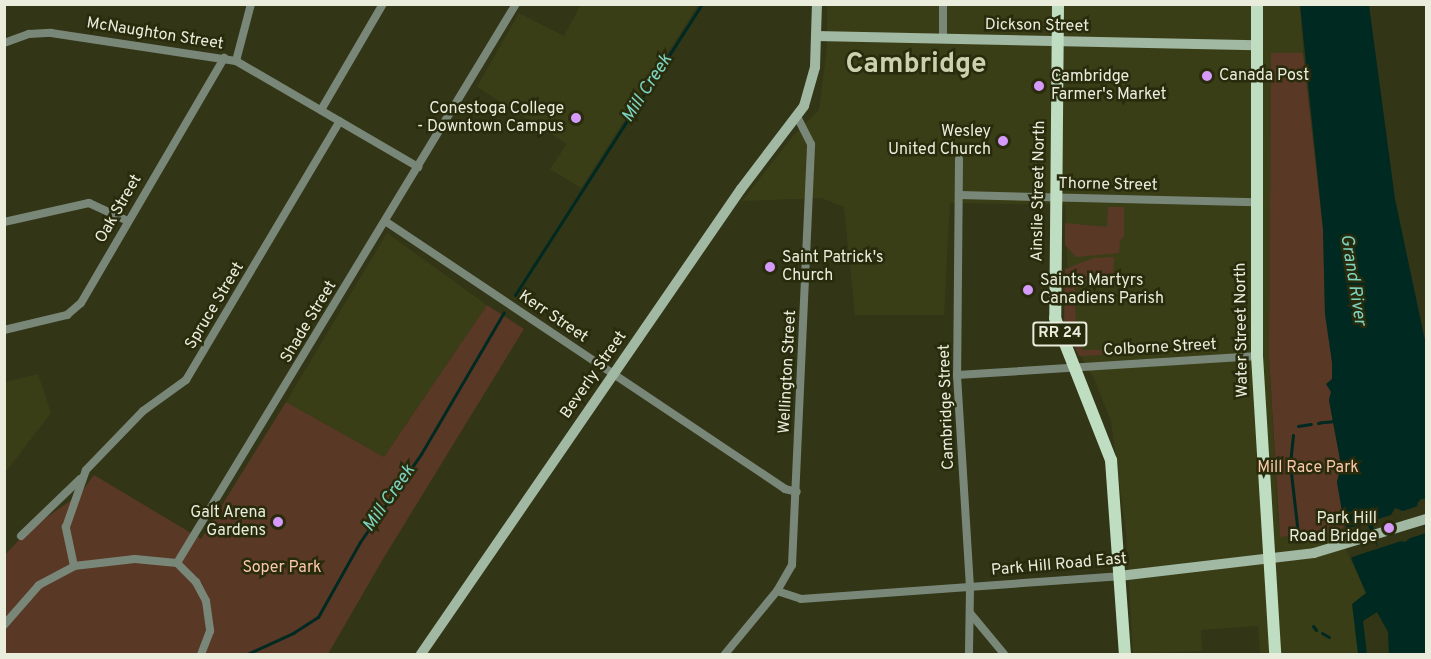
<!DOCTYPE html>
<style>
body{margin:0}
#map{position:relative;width:1431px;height:659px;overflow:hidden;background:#323516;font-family:Overpass,sans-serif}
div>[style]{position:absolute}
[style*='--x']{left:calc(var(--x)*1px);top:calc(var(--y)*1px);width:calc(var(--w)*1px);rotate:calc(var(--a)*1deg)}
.built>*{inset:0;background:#3a3e17}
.green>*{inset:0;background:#593826}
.water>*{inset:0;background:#002922}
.pier>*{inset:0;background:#323516}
.stream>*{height:3px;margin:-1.5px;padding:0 1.5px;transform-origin:1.5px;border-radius:1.5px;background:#002922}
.street>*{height:8px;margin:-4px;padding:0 4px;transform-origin:4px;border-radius:4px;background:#798779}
.secondary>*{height:10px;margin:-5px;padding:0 5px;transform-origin:5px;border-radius:5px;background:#a1b8a2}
.primary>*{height:12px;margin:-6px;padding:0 6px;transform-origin:6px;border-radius:6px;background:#bfddc1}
.dots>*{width:16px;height:16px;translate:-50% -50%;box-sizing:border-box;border:3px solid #282b0c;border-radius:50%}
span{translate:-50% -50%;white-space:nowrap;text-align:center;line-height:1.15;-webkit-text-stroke:5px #282b0c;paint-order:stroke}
.shield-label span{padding:2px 4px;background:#282b0c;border:2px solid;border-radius:4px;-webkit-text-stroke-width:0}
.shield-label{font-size:15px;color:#eaeddb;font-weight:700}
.street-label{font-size:16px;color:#eaeddb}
.poi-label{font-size:16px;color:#eaeddb}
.left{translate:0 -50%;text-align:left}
.right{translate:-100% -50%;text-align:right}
.park-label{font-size:16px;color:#fbc6aa}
.water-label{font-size:18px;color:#7dd4c2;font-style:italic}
.town-label{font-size:28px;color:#ccd1ad;font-weight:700}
.frame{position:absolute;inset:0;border:6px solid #eaeddb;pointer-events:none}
</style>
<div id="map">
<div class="built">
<div style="clip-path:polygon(581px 4px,698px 5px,581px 188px,550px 169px,567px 144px,477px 87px,519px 13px,564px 36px)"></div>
<div style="clip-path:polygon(827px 5px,1300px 5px,1303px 53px,1271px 54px,1269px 356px,1278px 520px,1281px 537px,1338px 532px,1366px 593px,1358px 654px,1260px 654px,1258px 626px,1201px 630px,1202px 651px,1133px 654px,1126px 532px,1111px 421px,1094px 379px,1070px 338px,1065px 205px,950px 203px,944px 315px,855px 315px,844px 207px,821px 198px,742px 201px,793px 136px,819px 110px,827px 47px)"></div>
<div style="clip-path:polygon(387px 233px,487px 305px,384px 457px,286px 402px)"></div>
<div style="clip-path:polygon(38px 374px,51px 413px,5px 473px,5px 382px)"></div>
</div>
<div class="green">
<div style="clip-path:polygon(1271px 53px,1303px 53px,1323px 229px,1325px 314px,1332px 362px,1332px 380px,1327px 384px,1331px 392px,1329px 400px,1341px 465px,1337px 482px,1346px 525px,1338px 532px,1280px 537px,1269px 356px)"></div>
<div style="clip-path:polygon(1108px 207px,1124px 207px,1124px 236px,1120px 241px,1119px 253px,1076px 257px,1065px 245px,1065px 223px,1107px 227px)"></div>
<div style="clip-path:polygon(1114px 257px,1113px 280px,1083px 280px,1081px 286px,1075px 288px,1076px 340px,1081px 342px,1082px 350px,1101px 350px,1104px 344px,1102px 355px,1079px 356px,1064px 324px,1065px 269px,1094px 258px)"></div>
<div style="clip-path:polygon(487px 305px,524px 329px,383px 559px,328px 654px,5px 654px,5px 555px,27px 531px,80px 494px,94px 475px,201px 539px,286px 402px,384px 457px)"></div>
</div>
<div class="water">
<div style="clip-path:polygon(evenodd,1300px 5px,1369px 5px,1395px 199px,1426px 345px,1426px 499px,1421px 499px,1417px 504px,1426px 529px,1426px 654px,1389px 654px,1388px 632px,1377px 612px,1363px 621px,1367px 654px,1358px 654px,1352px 604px,1366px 593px,1351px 558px,1356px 555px,1343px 518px,1337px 482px,1341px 465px,1329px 400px,1331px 392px,1326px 384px,1332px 379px,1332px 362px,1325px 314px,1323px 229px,1300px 5px,1395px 508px,1403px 511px,1410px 538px,1405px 542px,1400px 541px,1391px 515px,1395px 508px)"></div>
</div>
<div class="pier">
<div style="clip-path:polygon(1421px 505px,1426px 533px,1349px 558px,1353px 554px,1345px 529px,1367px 523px,1378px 548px,1372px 521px,1394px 514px,1405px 539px,1400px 512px)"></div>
</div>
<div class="stream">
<div style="--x:515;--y:295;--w:346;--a:-57.3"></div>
<div style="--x:1325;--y:422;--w:10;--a:-6"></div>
<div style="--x:1318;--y:423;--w:5;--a:-11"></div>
<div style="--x:1298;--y:426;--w:13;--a:-9"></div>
<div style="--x:1293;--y:435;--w:29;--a:96"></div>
<div style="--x:1290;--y:464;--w:70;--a:83.5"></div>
<div style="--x:1313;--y:626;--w:5;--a:53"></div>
<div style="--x:1322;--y:633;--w:8;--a:30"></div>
<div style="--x:247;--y:654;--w:51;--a:-24.5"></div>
<div style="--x:293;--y:633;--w:30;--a:-33"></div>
<div style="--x:318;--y:617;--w:86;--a:-60.8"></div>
<div style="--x:360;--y:542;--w:107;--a:-55.3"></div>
<div style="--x:421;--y:454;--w:164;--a:-59.7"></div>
</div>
<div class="street">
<div style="--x:943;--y:39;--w:35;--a:-90"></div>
<div style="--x:4;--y:43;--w:27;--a:-20"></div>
<div style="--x:29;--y:34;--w:22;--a:-3"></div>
<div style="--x:51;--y:33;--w:187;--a:8.6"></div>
<div style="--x:236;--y:61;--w:211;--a:30.2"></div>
<div style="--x:236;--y:61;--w:59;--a:-75.3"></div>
<div style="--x:321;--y:110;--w:123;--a:-59.7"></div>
<div style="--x:959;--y:159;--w:216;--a:90.5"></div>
<div style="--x:957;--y:375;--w:213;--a:86.5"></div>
<div style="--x:970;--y:588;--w:66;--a:90.9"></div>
<div style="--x:959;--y:195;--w:297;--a:1.4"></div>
<div style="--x:385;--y:221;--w:481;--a:33.8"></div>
<div style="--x:785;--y:489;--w:12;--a:14"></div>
<div style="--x:4;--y:222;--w:87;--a:-12.6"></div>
<div style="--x:89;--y:203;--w:43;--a:24.8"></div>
<div style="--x:4;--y:330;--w:65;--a:-13.4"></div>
<div style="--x:67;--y:315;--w:18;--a:-41"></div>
<div style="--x:81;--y:303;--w:284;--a:-59.7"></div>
<div style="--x:957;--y:375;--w:301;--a:-3.6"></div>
<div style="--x:21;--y:536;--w:82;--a:-44"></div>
<div style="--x:177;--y:563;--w:654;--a:-58.77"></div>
<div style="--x:177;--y:563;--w:27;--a:45"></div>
<div style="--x:196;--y:582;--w:21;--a:62"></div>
<div style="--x:206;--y:601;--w:30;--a:82"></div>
<div style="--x:210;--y:631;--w:25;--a:111"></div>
<div style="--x:74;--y:566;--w:40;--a:-102"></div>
<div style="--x:66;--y:527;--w:60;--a:-70.7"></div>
<div style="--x:86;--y:470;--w:82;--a:-46"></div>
<div style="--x:143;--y:411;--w:53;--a:-35.8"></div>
<div style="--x:186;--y:380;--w:301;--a:-59.3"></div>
<div style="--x:777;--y:591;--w:25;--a:18"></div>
<div style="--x:801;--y:599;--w:319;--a:-4.1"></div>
<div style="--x:970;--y:613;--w:53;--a:50.3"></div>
<div style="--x:4;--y:625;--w:53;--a:-48.8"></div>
<div style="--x:39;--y:585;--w:40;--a:-28"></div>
<div style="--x:74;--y:566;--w:61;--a:-6.5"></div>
<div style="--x:135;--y:559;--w:42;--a:5.4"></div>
<div style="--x:725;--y:654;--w:82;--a:-50.5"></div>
<div style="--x:777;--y:591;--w:30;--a:-60"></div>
<div style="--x:792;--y:565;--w:421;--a:-87.4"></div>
<div style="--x:811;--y:144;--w:31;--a:-117"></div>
</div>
<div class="secondary">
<div style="--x:816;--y:36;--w:440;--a:1.2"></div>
<div style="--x:1119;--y:576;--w:196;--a:-6.7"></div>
<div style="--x:1314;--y:553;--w:117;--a:-16.9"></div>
<div style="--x:421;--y:654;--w:564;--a:-55.47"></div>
<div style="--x:741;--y:189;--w:104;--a:-52.8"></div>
<div style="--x:804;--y:106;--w:41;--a:-74.2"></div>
<div style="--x:815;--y:67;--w:63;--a:-88.2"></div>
</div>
<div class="primary">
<div style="--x:1058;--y:4;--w:314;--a:90.5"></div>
<div style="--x:1055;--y:318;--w:153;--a:68.5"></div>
<div style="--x:1111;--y:460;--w:195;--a:85.9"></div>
<div style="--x:1257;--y:4;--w:352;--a:90"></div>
<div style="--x:1257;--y:356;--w:299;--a:86.5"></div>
</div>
<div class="dots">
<div style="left:1207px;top:76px;background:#d69bfa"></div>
<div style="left:1039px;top:86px;background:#d69bfa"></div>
<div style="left:576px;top:118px;background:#d69bfa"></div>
<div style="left:1003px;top:141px;background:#d69bfa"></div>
<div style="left:770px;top:267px;background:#d69bfa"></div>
<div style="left:1028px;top:290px;background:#d69bfa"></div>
<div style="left:278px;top:522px;background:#d69bfa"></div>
<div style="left:1389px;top:528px;background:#d69bfa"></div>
</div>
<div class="shield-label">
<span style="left:1060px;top:334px">RR 24</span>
</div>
<div class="street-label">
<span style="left:1037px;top:26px;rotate:1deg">Dickson Street</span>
<span style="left:155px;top:34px;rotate:9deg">McNaughton Street</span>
<span style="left:1108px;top:185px;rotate:1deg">Thorne Street</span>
<span style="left:1039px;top:191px;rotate:-89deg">Ainslie Street North</span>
<span style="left:119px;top:209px;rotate:-60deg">Oak Street</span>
<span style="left:215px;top:306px;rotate:-59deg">Spruce Street</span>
<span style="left:553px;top:317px;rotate:34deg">Kerr Street</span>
<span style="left:309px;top:322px;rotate:-59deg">Shade Street</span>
<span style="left:1242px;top:330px;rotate:-91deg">Water Street North</span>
<span style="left:1160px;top:348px;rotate:-3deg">Colborne Street</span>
<span style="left:788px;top:372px;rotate:-87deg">Wellington Street</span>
<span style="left:594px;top:375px;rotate:-55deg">Beverly Street</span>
<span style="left:947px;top:407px;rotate:-92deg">Cambridge Street</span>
<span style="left:1059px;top:565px;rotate:-5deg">Park Hill Road East</span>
</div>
<div class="poi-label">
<span class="left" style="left:1219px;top:76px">Canada Post</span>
<span class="left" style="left:1051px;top:86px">Cambridge<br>Farmer's Market</span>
<span class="right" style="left:564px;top:118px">Conestoga College<br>- Downtown Campus</span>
<span class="right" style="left:991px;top:141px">Wesley<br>United Church</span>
<span class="left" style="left:782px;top:267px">Saint Patrick's<br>Church</span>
<span class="left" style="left:1040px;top:290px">Saints Martyrs<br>Canadiens Parish</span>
<span class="right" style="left:266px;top:522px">Galt Arena<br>Gardens</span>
<span class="right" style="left:1377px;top:528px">Park Hill<br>Road Bridge</span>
</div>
<div class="park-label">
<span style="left:1308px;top:468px">Mill Race Park</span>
<span style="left:282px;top:568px">Soper Park</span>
</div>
<div class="water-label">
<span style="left:648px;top:89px;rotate:-57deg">Mill Creek</span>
<span style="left:1352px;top:280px;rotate:81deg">Grand River</span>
<span style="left:390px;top:499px;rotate:-55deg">Mill Creek</span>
</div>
<div class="town-label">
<span style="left:916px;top:65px">Cambridge</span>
</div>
<div class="frame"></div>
</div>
